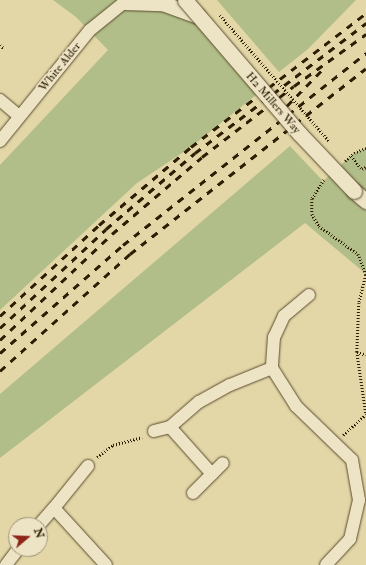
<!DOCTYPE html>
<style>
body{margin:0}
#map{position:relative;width:366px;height:565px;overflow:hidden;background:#e3d6a7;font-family:"IM FELL Double Pica",serif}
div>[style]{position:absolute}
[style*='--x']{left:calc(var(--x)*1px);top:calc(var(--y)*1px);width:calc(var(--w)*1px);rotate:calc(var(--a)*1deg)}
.green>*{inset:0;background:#b2be89}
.path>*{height:2.5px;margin-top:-1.25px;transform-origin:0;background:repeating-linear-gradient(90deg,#2e1d03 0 1px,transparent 0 3px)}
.roads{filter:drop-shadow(0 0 1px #5b4b2c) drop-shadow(0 0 1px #5b4b2c)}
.minor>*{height:12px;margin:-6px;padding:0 6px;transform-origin:6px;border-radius:6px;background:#ede4c6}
.tertiary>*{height:15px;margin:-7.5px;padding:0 7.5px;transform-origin:7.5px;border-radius:7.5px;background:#ede4c6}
.rail>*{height:3px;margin-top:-1.5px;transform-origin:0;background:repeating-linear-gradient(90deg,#2e1d03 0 7px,transparent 0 14px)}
.path-bridge>*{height:2.5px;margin-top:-1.25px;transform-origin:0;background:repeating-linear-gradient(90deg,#2e1d03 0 1px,transparent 0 3px)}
.bridges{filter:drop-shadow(0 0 1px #5b4b2c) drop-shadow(0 0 1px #5b4b2c)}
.tertiary-bridge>*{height:15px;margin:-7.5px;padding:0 7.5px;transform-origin:7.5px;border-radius:7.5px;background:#ede4c6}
span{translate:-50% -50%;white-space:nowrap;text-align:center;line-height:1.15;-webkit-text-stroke:3.5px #ede4c6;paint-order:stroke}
.street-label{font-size:12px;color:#2e1d03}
.north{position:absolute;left:8px;top:517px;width:40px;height:40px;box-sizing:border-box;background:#ede4c6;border:1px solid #a19478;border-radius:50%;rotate:71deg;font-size:11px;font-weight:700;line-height:16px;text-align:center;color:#2e1d03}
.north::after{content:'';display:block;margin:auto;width:14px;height:18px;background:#8f2418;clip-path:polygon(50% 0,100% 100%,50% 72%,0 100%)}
</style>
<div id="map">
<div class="green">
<div style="clip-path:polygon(53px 0,185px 0,261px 91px,191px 147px,137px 183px,0 310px,0 165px,108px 50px,76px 17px)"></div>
<div style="clip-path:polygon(217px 0,356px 0,308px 49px,279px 72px)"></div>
<div style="clip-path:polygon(290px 146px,322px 180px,321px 183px,354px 153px,366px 148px,366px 274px,305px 223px,0 458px,0 394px)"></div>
</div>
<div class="path">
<div style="--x:0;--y:45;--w:5;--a:37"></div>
<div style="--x:351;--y:156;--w:17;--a:50"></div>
<div style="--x:362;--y:169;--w:4;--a:-27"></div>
<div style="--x:345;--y:161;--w:12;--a:-42"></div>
<div style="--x:354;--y:153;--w:13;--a:-23"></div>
<div style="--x:324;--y:180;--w:22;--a:122"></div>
<div style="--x:312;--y:199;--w:15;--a:90"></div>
<div style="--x:312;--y:214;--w:14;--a:60"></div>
<div style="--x:319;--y:226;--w:48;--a:35.7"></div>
<div style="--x:358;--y:254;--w:22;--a:68"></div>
<div style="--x:366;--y:275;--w:29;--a:104"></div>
<div style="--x:359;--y:303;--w:49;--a:92.3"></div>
<div style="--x:357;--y:352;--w:63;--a:81.7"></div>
<div style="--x:357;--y:352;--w:9;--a:18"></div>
<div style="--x:343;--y:435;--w:31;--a:-42"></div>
<div style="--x:97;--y:457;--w:20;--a:-37"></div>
<div style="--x:113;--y:445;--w:30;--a:-15"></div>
</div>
<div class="roads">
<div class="minor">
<div style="--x:0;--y:100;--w:25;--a:40"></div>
<div style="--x:0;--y:141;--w:143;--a:-51"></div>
<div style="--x:90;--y:30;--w:48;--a:-39"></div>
<div style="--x:309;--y:295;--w:33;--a:140"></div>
<div style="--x:284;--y:316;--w:23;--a:115"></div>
<div style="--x:274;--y:337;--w:31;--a:94"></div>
<div style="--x:272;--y:368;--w:45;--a:57.7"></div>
<div style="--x:296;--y:406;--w:78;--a:44"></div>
<div style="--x:352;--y:460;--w:41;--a:80.1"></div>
<div style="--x:359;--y:500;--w:40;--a:103"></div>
<div style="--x:350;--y:539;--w:35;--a:133"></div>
<div style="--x:170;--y:427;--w:63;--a:48.2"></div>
<div style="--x:154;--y:431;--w:16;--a:-14"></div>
<div style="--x:170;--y:427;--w:38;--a:-41"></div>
<div style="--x:199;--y:402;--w:35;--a:-29"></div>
<div style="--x:230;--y:385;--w:45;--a:-22"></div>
<div style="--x:193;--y:493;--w:42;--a:-45"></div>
<div style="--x:54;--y:508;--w:54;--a:-51"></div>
<div style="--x:39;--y:525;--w:23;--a:-49"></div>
<div style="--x:54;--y:508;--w:77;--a:47.6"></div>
<div style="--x:6;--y:565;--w:20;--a:-53"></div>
</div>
<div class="tertiary">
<div style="--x:124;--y:2;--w:38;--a:2"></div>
<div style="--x:162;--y:3;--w:38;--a:20"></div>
<div style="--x:354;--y:191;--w:16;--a:40"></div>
</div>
</div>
<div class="rail">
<div style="--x:277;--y:116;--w:64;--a:-45.6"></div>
<div style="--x:0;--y:316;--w:134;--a:-42.6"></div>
<div style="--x:99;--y:225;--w:121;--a:-40.3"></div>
<div style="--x:191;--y:147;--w:220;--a:-37.4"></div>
<div style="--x:0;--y:328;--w:145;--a:-43"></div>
<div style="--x:106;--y:229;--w:117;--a:-40.5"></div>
<div style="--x:195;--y:153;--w:215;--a:-37.2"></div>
<div style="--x:0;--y:340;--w:154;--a:-43.4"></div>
<div style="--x:112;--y:234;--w:118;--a:-40.5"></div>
<div style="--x:202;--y:157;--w:116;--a:-37.7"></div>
<div style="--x:294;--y:86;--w:89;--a:-35.8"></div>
<div style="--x:0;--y:353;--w:164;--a:-41.3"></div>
<div style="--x:123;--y:245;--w:310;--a:-38.3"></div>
<div style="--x:0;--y:371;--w:175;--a:-42"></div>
<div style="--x:130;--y:254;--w:300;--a:-38.2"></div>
</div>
<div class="path-bridge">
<div style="--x:220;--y:15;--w:167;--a:49.1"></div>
</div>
<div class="bridges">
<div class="tertiary-bridge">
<div style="--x:185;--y:0;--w:175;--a:49.4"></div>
<div style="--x:299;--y:133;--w:80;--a:46.5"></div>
</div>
</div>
<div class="street-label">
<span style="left:60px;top:67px;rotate:-51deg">White Alder</span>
<span style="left:273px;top:103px;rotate:49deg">H2 Millers Way</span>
</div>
<div class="north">N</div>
</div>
